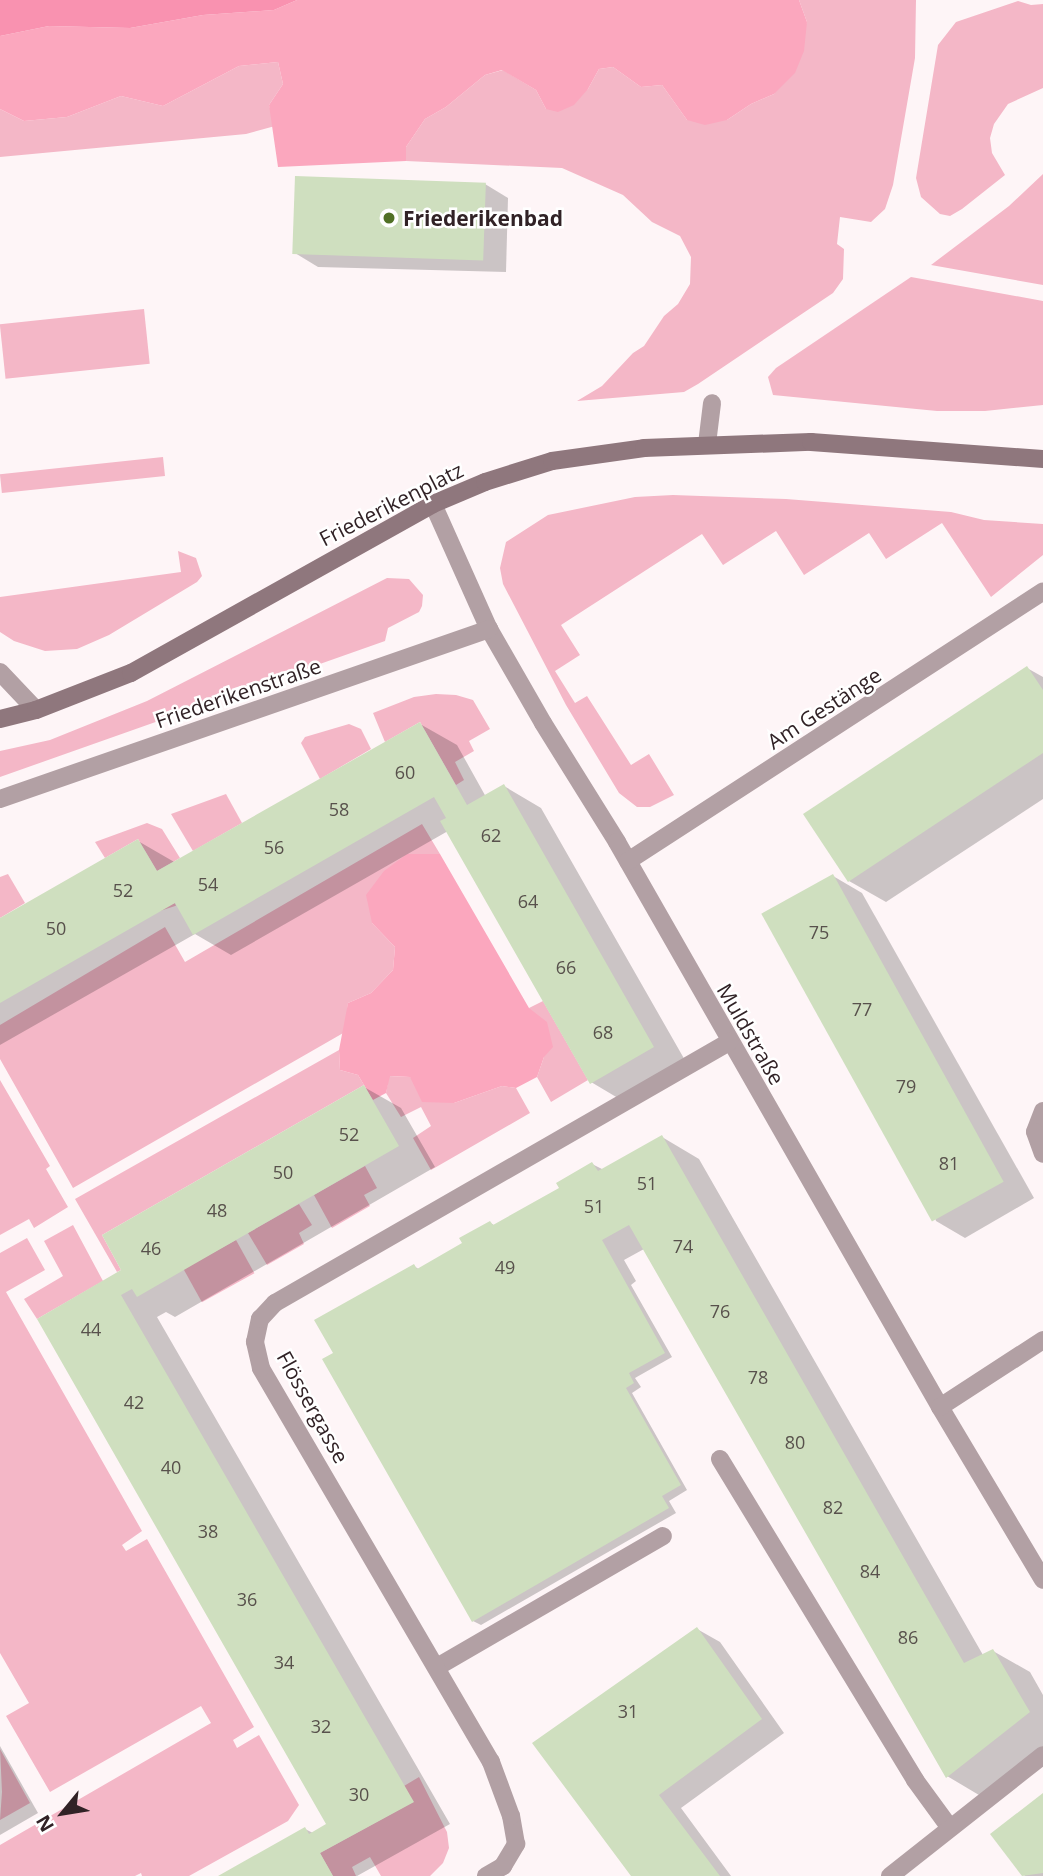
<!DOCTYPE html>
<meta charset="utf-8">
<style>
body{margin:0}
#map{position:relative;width:1043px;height:1876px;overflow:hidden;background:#fef5f7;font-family:"Open Sans",sans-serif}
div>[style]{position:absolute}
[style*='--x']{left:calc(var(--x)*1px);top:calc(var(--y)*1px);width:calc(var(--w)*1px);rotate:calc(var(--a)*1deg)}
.green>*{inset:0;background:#f4b7c7;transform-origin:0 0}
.forest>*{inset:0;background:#fba7be}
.water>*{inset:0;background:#f992b0}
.shadow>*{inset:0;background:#0003}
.building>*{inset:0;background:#cfdfbf;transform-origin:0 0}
.lane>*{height:18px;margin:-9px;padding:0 9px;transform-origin:9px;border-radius:9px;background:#b2a0a4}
.street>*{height:18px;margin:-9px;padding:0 9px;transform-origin:9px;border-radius:9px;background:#b2a0a4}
.secondary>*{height:18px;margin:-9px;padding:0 9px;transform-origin:9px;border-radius:9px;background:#8f777d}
.dots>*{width:19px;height:19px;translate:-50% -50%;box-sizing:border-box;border:4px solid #fff;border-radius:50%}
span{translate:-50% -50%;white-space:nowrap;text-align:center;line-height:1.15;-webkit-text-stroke:5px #fff;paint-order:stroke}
.number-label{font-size:18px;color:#58514c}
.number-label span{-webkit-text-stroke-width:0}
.poi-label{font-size:21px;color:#312226;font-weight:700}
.left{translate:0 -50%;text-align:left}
.street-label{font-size:21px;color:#312226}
.north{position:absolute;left:28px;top:1778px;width:70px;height:70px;-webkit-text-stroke:5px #fff;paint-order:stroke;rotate:240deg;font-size:19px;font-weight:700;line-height:28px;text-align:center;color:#312226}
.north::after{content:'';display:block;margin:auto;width:24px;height:32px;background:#312226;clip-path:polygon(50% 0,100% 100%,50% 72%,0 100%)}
</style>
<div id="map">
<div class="green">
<div style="clip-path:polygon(799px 0,916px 0,915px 58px,893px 185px,885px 209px,871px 222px,840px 217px,837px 244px,844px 249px,843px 279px,833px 293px,698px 384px,684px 392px,577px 401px,602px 386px,633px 353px,644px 346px,664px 316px,678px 304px,690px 284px,691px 257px,680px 236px,652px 222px,623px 195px,562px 168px,406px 161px,406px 147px,425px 119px,446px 107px,485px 75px,503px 70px,536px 90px,546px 109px,588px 89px,599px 69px,613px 67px,641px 87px,662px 85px,687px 120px,727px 120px,751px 104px,774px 94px,807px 22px)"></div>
<div style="clip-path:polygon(1018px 1px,1031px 5px,1043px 4px,1043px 88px,1008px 104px,994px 124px,990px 138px,992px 153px,1005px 175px,962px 209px,950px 216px,940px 214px,921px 197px,916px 178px,938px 45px,956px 22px)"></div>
<div style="clip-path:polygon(278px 62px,283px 84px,269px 105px,275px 126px,246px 134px,0 157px,0 109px,24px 121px,67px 117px,121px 96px,163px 106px,239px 66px)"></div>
<div style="clip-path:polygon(1043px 174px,1043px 285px,931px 265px,1009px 206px)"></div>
<div style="clip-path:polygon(911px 277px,1043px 301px,1043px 405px,985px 411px,937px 411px,773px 395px,768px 377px,776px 368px)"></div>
<div style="left:144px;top:309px;width:55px;height:145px;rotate:84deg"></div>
<div style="left:163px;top:457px;width:19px;height:164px;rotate:84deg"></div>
<div style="clip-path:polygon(673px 495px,786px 499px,951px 512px,984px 520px,1043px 524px,1043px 555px,991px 597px,942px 523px,886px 559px,869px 533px,804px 575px,776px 531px,723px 565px,702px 534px,561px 625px,580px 655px,555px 671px,575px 703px,587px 696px,631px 765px,649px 754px,674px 795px,650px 807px,637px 807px,619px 793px,566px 705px,503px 584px,500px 568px,506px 542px,548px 515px,635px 497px)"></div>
<div style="clip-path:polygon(178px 551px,196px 558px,202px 576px,197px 582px,109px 635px,77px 649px,45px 651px,14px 641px,0 632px,0 597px,181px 572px)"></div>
<div style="clip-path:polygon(387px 578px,409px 579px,423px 595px,422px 606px,419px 612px,388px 628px,385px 641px,0 777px,0 751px,50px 740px,147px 701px)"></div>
<div style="clip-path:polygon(436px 694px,456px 695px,473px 700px,490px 729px,469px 741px,474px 751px,455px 762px,464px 780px,456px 785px,420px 722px,385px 742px,373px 713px,414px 697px)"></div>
<div style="clip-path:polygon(349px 724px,361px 729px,371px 749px,320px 779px,301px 743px,305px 737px)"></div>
<div style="clip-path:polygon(226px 794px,242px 823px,193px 851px,171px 814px)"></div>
<div style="clip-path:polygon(147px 823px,162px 829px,180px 858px,157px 871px,138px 839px,105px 858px,95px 842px)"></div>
<div style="clip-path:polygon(422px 824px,440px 854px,407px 854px,372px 923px,395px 947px,393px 970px,371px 993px,348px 1003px,345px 1032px,73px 1188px,0 1059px,0 1025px,165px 927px,185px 962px)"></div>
<div style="clip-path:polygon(8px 874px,25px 903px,0 918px,0 877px)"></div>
<div style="left:175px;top:903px;width:3px;height:202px;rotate:72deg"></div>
<div style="clip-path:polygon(543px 1001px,588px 1080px,551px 1102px,537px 1077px,544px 1057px,529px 1008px)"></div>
<div style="clip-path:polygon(339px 1050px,340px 1070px,358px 1075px,364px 1085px,102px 1235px,121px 1270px,117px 1272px,75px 1199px)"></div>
<div style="clip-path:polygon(389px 1076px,410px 1077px,454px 1103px,502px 1086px,516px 1088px,530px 1113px,431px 1170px,413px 1138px,431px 1126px,421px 1107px,401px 1117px,386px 1093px)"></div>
<div style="clip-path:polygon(0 1080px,50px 1166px,46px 1169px,68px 1207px,34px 1228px,29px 1219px,0 1235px)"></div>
<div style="clip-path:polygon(365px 1166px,377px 1188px,364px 1195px,370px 1206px,332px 1228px,314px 1195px)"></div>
<div style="clip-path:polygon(299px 1204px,312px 1225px,299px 1233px,304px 1244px,267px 1265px,248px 1233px)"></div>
<div style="clip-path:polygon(73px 1225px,103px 1281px,37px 1319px,24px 1299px,63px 1276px,44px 1241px)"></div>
<div style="clip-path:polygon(27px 1238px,45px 1270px,6px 1292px,142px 1531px,122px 1545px,126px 1551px,147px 1539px,254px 1727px,233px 1740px,237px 1748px,259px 1735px,299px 1805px,288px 1821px,189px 1876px,142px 1876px,141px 1873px,135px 1876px,0 1876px,0 1845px,211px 1723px,201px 1706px,50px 1792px,6px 1716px,29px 1703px,0 1653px,0 1253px)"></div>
<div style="left:236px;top:1240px;width:38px;height:60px;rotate:61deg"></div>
<div style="clip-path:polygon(0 1749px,30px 1803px,0 1820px,2px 1792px)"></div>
<div style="clip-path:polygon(419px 1777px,447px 1832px,449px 1848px,443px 1863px,430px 1876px,381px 1876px,370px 1857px,352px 1867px,356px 1876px,333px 1876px,320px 1853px,413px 1802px,404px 1786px)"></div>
</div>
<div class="forest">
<div style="clip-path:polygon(297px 0,799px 0,807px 22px,804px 51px,795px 73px,774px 94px,751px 104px,727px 120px,705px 125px,687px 120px,662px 85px,641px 87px,613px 67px,599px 69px,588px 89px,574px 105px,558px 112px,546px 109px,536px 90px,502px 70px,485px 75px,446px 107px,425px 119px,406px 147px,406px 161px,278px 167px,269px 105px,283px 84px,278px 62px,239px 66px,163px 106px,121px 96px,67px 117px,24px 121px,0 109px,0 36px,49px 26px,130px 28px,203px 15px,274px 10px)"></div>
<div style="clip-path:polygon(407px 854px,440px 854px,529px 1008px,547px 1022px,553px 1047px,544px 1057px,537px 1077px,516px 1088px,502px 1086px,454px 1103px,422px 1102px,410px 1077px,390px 1076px,386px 1093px,373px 1100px,358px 1075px,340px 1070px,339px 1050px,348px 1003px,371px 993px,393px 970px,395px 947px,372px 923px,366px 895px,384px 871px)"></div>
</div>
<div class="water">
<div style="clip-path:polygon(0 0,297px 0,274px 10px,203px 15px,130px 28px,49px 26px,0 36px)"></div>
</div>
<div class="shadow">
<div style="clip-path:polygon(485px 184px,508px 198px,506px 272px,318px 267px,295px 253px)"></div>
<div style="clip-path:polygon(1027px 668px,1043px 677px,1043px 799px,886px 902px,849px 881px)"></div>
<div style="clip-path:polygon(420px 724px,457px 745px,486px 797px,504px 786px,541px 808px,690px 1069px,628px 1104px,591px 1082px,448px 831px,231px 955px,195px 934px,0 1045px,0 920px,138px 841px,176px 863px)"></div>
<div style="clip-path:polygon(833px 876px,862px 893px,1034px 1198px,965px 1238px,936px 1221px)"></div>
<div style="clip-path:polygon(364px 1087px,401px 1108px,435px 1167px,175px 1317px,166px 1312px,157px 1317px,450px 1824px,357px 1876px,222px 1876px,305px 1829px,313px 1833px,329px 1824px,39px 1320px,123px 1271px)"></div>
<div style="clip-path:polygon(662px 1137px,699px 1159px,983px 1655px,993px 1651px,1030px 1672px,1043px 1695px,1043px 1752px,984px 1798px,947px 1776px,644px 1249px,624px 1260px,636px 1281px,631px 1285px,672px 1357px,635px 1378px,641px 1387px,632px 1393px,687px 1490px,669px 1501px,676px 1513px,481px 1625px,473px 1621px,336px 1354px,414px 1266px,420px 1270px,464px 1244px,490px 1223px,496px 1226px,562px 1188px,592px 1164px,604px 1170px)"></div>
<div style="clip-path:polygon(697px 1629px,720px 1642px,784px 1733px,681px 1808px,731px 1876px,633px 1876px)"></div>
<div style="clip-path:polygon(0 1746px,38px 1813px,0 1835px)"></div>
<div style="clip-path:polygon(1043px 1795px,1043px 1876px,1025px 1876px,993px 1834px)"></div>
</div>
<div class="building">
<div style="left:295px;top:176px;width:191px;height:78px;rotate:2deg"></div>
<div style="clip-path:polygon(1027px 666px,1043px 690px,1043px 753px,848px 882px,803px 814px)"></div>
<div style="clip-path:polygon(420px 722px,467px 805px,504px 784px,654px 1047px,590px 1084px,440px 821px,446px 818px,434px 797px,193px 935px,175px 903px,0 1003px,0 918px,138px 839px,157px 871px)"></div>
<div style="left:833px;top:874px;width:352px;height:82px;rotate:61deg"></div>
<div style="clip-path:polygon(364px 1085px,399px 1146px,137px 1297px,132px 1289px,121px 1295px,414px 1802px,320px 1853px,333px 1876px,218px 1876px,305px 1827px,309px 1834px,326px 1824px,37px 1319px,121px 1270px,102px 1235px)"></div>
<div style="clip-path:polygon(662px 1135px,964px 1663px,993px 1649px,1030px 1712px,946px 1778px,629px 1225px,602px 1240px,665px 1353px,629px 1373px,634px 1383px,626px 1388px,681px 1485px,662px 1496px,669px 1508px,472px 1622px,322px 1359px,333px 1353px,314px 1320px,414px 1264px,417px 1269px,462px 1243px,459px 1238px,490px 1221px,493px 1225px,559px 1188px,556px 1183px,592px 1162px,598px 1171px)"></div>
<div style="clip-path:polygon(697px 1627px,762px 1719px,659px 1795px,720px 1876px,631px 1876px,532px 1743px)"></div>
<div style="clip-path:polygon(1043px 1793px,1043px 1873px,1022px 1876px,990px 1834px)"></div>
</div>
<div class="lane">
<div style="--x:707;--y:444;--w:41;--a:-83"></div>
<div style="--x:1043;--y:1111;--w:22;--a:111"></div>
<div style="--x:1035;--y:1132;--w:23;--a:70"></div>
<div style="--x:720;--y:1459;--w:376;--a:58.7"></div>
<div style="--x:915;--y:1780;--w:59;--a:53.9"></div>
<div style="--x:437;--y:1667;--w:261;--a:-30.1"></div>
</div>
<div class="street">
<div style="--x:433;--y:504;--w:137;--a:65.9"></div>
<div style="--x:489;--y:629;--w:108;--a:60.1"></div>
<div style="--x:543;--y:723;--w:140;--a:58.1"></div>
<div style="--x:617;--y:842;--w:651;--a:60.24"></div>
<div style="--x:940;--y:1407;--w:201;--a:59.2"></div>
<div style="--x:0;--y:672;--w:52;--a:46.5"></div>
<div style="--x:0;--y:799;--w:518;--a:-19.17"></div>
<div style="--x:628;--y:861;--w:495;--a:-33"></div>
<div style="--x:940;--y:1407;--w:123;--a:-33"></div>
<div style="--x:486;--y:1876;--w:20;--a:-30"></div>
<div style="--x:503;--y:1866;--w:26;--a:-59"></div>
<div style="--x:516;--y:1844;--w:28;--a:-100"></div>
<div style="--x:511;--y:1816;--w:58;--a:-110.3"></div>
<div style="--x:491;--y:1762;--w:456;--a:-120.3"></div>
<div style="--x:261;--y:1368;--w:27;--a:-103"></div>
<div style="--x:255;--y:1342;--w:24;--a:-78"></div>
<div style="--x:260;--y:1319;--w:22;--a:-47"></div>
<div style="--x:275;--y:1303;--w:524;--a:-29.89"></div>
<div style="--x:890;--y:1876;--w:195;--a:-38.3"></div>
</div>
<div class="secondary">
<div style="--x:0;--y:719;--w:37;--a:-14"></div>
<div style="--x:36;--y:710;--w:102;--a:-21.3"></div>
<div style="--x:131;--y:673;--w:346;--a:-29.2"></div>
<div style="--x:433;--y:504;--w:56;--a:-22.9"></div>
<div style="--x:485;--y:482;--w:70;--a:-17.4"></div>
<div style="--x:552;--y:461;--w:93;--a:-8"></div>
<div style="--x:644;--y:448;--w:167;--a:-2.1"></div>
<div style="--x:811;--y:442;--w:233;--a:4.2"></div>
</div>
<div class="dots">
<div style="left:389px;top:218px;background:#517026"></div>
</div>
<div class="number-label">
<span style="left:405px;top:772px">60</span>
<span style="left:339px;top:809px">58</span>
<span style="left:491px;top:835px">62</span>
<span style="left:274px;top:847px">56</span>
<span style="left:208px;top:884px">54</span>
<span style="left:123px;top:890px">52</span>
<span style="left:528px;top:901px">64</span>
<span style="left:56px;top:928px">50</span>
<span style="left:819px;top:932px">75</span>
<span style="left:566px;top:967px">66</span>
<span style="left:862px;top:1009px">77</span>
<span style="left:603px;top:1032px">68</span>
<span style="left:906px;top:1086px">79</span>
<span style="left:349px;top:1134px">52</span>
<span style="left:949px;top:1163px">81</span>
<span style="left:283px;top:1172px">50</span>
<span style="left:647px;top:1183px">51</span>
<span style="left:594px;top:1206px">51</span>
<span style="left:217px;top:1210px">48</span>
<span style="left:683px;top:1246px">74</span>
<span style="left:151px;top:1248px">46</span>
<span style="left:505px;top:1267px">49</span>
<span style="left:720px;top:1311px">76</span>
<span style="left:91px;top:1329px">44</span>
<span style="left:758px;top:1377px">78</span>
<span style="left:134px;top:1402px">42</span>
<span style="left:795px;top:1442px">80</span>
<span style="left:171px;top:1467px">40</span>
<span style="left:833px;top:1507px">82</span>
<span style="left:208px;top:1531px">38</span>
<span style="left:870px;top:1571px">84</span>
<span style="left:247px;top:1599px">36</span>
<span style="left:908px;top:1637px">86</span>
<span style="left:284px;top:1662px">34</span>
<span style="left:628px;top:1711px">31</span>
<span style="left:321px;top:1726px">32</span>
<span style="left:359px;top:1794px">30</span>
</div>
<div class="poi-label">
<span class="left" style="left:403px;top:218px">Friederikenbad</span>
</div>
<div class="street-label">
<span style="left:391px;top:504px;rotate:-27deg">Friederikenplatz</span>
<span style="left:238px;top:693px;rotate:-19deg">Friederikenstraße</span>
<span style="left:824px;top:708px;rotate:-33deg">Am Gestänge</span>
<span style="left:751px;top:1034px;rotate:60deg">Muldstraße</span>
<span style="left:313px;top:1407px;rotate:61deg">Flössergasse</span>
</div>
<div class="north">N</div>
</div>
